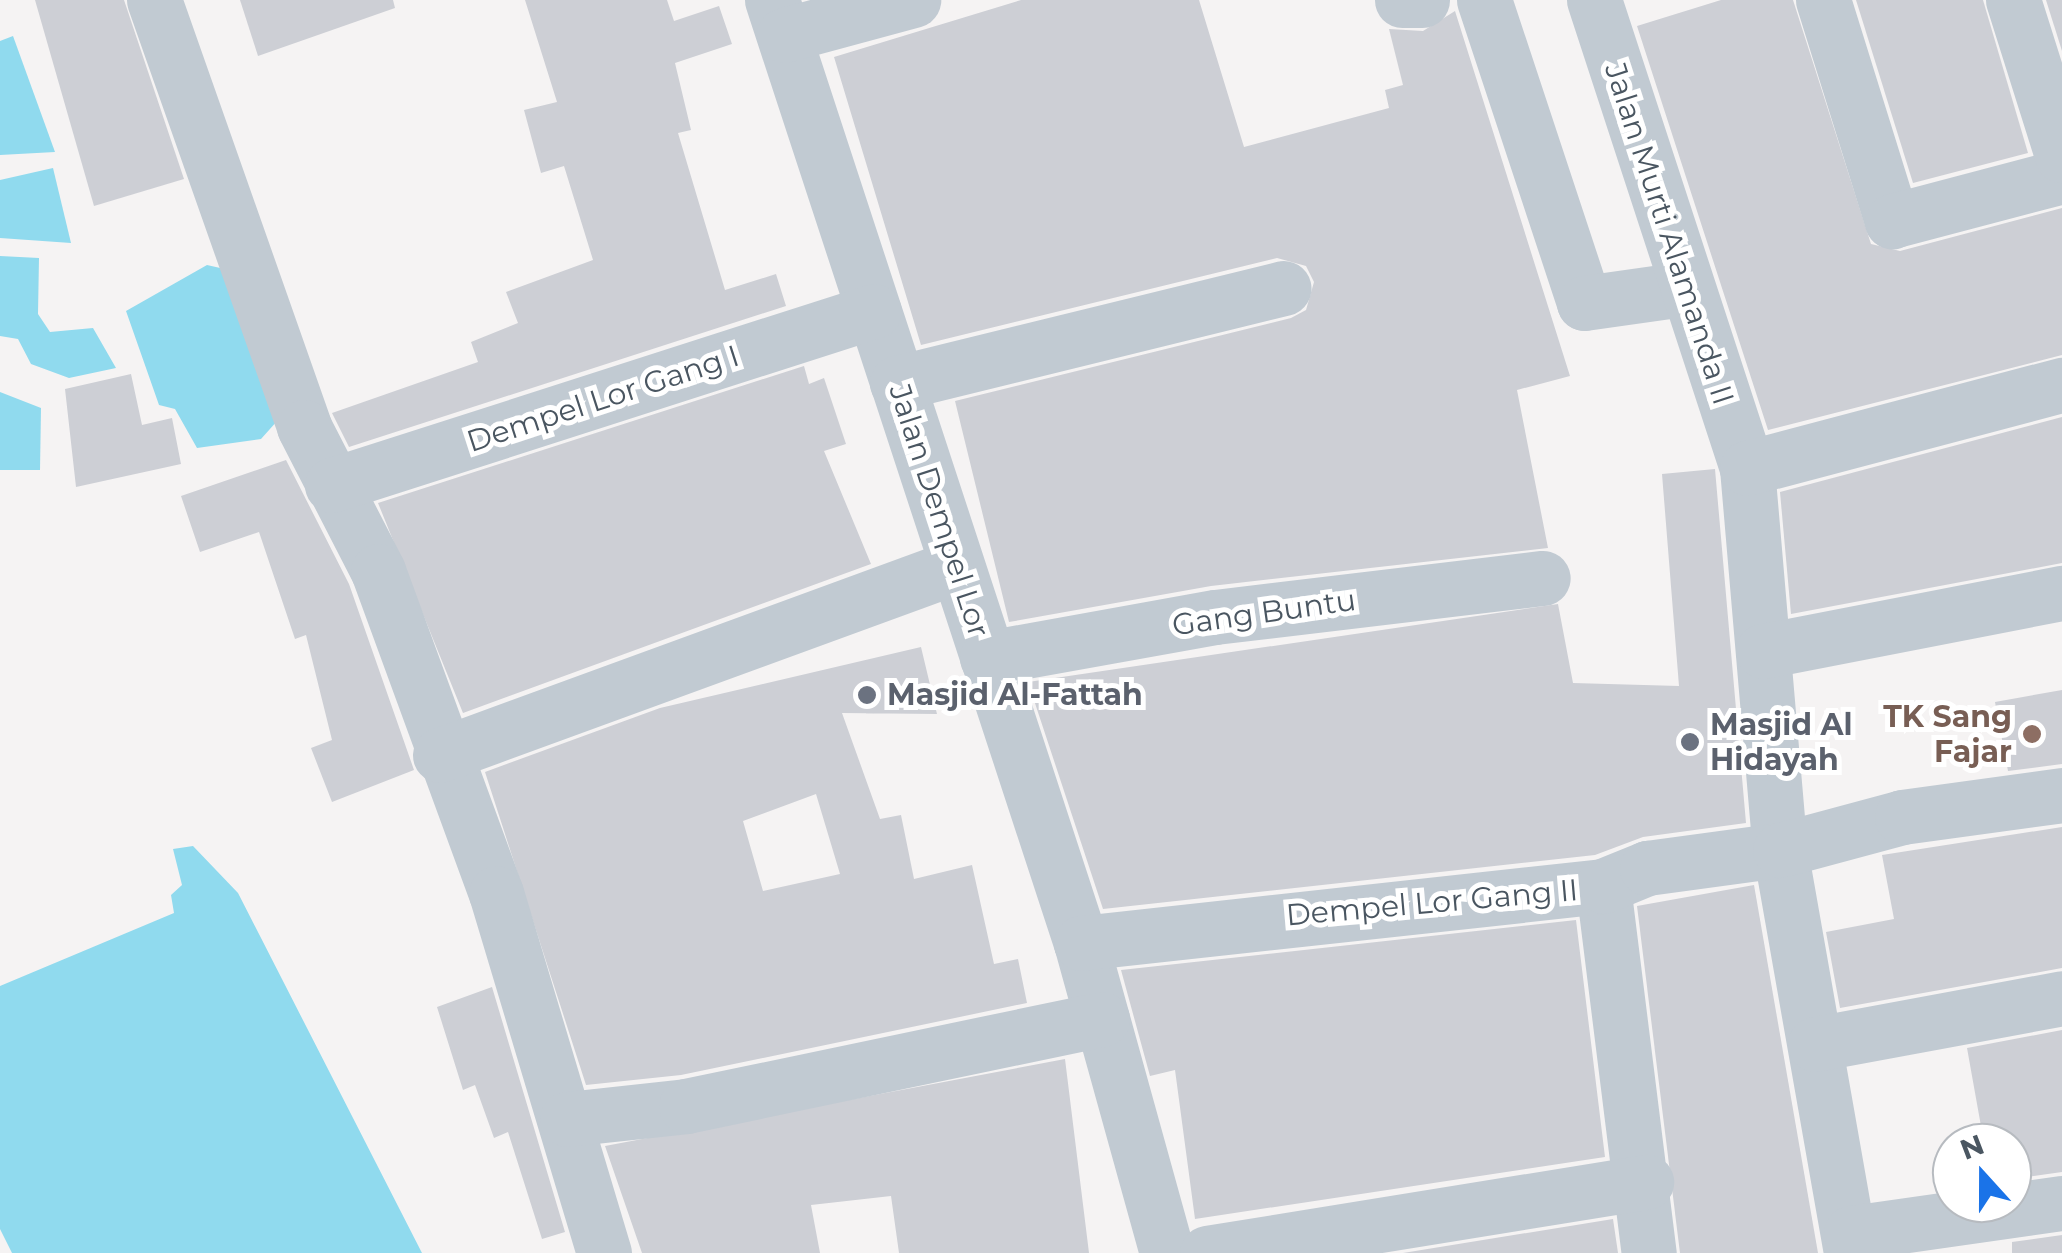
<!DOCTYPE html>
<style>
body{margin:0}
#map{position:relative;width:2062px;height:1253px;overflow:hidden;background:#f5f3f3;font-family:Montserrat,sans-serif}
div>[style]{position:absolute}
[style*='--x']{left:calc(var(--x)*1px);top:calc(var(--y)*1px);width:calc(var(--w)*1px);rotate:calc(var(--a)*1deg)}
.water>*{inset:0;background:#90daee}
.building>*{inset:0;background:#cdcfd5}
.minor>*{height:55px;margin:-27.5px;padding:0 27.5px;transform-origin:27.5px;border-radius:27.5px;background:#c1cad2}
.dots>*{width:28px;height:28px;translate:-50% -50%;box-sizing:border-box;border:5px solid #fff;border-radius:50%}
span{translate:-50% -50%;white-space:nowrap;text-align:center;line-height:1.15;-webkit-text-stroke:10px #fff;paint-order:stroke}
.street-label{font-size:30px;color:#4a5661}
.worship-label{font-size:30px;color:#5b616d;font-weight:700}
.left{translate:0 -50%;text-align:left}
.education-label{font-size:30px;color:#785e54;font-weight:700}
.right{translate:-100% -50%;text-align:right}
.north{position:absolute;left:1932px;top:1123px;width:100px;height:100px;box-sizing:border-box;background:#fff;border:2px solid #b7bbc0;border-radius:50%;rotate:339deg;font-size:28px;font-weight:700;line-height:40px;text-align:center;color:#4a5661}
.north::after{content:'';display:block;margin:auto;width:35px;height:45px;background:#1a73e8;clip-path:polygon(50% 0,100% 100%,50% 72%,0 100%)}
</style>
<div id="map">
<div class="water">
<div style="clip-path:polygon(13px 36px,55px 152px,0 155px,0 41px)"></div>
<div style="clip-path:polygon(53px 168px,71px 243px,0 238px,0 180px)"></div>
<div style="clip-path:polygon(0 256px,39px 258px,38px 314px,50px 332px,93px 328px,116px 368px,69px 378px,31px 364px,18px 339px,0 336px)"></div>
<div style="clip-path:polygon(207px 265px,229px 270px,278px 420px,261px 439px,197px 448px,175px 409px,159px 405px,126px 311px)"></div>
<div style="clip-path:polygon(0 392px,41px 408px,40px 470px,0 470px)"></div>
<div style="clip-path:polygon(193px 846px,238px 893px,422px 1253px,12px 1253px,0 1229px,0 986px,174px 913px,171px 895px,182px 885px,173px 849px)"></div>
</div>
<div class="building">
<div style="clip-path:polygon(35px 0,124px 0,184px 179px,94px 206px)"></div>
<div style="clip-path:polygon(240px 0,393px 0,395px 8px,258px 56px)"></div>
<div style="clip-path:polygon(525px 0,667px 0,674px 21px,719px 6px,732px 44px,675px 63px,691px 130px,678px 133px,725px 290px,776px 274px,786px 306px,349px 447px,332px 413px,478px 362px,471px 342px,518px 323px,506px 292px,593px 260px,564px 166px,541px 173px,524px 110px,557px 102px)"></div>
<div style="clip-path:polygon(1021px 0,1199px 0,1244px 147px,1389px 108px,1385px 90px,1403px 85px,1389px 29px,1423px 31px,1455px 11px,1570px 376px,1517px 390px,1548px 548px,1211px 586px,1009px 622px,955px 401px,1291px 318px,1306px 310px,1314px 282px,1306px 266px,1277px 258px,921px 345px,834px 57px)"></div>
<div style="clip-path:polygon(1721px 0,1793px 0,1871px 244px,1900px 251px,2062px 208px,2062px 355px,1768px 430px,1637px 26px)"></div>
<div style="clip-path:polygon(1856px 0,1983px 0,2028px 153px,1913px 183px)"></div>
<div style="clip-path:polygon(2046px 0,2062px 0,2062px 51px)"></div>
<div style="clip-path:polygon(804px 366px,809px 384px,824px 378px,846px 444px,824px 451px,871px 564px,463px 713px,378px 503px)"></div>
<div style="clip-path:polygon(131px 374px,142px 425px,172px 418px,181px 464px,76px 487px,65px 389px)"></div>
<div style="clip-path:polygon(2062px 417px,2062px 563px,1791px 614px,1780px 492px)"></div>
<div style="clip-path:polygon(286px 460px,349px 584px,414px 770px,332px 802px,311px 748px,332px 740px,306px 635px,295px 639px,259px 532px,200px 552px,181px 496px)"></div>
<div style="clip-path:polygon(1715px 469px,1746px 823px,1643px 837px,1595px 855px,1103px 909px,1028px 682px,1558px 604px,1573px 683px,1679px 686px,1662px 474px)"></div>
<div style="clip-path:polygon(evenodd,921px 647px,937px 714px,842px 713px,880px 819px,901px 815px,914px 879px,972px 865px,994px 964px,1018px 959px,1027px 1003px,681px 1075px,586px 1085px,485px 772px,660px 708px,921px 647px,816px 794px,840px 874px,763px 891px,743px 821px,816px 794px)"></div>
<div style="clip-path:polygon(2062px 690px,2062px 764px,2008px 771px,1995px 702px)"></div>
<div style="clip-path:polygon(2062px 827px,2062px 968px,1840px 1008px,1826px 932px,1894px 919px,1882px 855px)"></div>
<div style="clip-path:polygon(1754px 885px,1818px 1253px,1680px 1253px,1637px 906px)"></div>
<div style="clip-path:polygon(1576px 920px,1605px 1157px,1195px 1219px,1175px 1070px,1150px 1076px,1121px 970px)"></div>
<div style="clip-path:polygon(492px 987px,565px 1232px,542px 1239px,508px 1132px,494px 1138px,475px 1085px,463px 1090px,437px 1007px)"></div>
<div style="clip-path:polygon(2062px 1030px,2062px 1172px,2012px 1179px,2012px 1143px,1984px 1143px,1967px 1048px)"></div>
<div style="clip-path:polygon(1065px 1059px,1089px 1253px,899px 1253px,891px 1196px,811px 1205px,820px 1253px,642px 1253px,605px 1146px)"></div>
<div style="clip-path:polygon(1613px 1219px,1618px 1253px,1403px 1253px)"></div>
<div style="clip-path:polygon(2062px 1235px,2062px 1253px,2012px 1253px,2012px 1242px)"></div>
</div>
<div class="minor">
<div style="--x:154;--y:0;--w:453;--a:70.6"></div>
<div style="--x:304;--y:427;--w:162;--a:62.8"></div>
<div style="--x:378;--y:571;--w:343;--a:69.9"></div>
<div style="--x:496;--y:893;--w:376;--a:73.3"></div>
<div style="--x:772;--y:0;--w:992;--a:71.86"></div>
<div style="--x:1081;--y:943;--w:322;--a:74.5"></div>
<div style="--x:1402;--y:0;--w:20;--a:0"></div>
<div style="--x:1484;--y:0;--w:319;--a:71.7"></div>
<div style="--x:1584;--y:303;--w:100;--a:-8"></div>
<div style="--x:1594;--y:0;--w:492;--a:71.9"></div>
<div style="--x:1747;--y:468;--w:383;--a:85.1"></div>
<div style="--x:1780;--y:850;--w:409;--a:80"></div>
<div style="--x:1823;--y:0;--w:232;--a:72.7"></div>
<div style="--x:1892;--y:221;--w:176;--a:-14.8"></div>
<div style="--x:2013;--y:0;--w:163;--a:72.5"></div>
<div style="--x:784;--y:35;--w:134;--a:-15.2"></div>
<div style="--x:897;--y:383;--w:398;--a:-13.8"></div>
<div style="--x:1747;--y:468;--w:326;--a:-14.8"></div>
<div style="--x:332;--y:485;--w:569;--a:-17.8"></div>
<div style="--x:1763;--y:651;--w:305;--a:-11"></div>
<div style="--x:987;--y:658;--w:232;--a:-10.2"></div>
<div style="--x:1215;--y:617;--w:330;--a:-6.8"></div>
<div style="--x:440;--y:755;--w:550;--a:-20.08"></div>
<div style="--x:1603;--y:886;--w:370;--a:82.9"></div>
<div style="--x:1081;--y:943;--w:525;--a:-6.23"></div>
<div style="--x:1603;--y:886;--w:48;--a:-22.2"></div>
<div style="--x:1647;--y:868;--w:134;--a:-7.7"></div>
<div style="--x:1780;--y:850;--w:126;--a:-15.1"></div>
<div style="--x:1902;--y:817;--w:162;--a:-7.8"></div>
<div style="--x:1815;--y:1044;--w:251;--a:-10.5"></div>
<div style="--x:567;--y:1119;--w:120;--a:-6.2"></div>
<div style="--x:686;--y:1106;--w:425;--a:-11.8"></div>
<div style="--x:1851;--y:1233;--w:213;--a:-8.1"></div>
<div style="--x:1207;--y:1253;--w:445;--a:-9.2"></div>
</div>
<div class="dots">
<div style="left:867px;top:695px;background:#6b7280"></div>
<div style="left:2032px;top:734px;background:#8d6e63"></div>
<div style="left:1690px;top:742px;background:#6b7280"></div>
</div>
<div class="street-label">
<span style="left:1669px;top:234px;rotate:72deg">Jalan Murti Alamanda II</span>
<span style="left:603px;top:399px;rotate:-18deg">Dempel Lor Gang I</span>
<span style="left:939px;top:511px;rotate:72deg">Jalan Dempel Lor</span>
<span style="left:1264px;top:613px;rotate:-8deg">Gang Buntu</span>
<span style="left:1432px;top:903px;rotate:-5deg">Dempel Lor Gang II</span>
</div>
<div class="worship-label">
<span class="left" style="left:887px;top:695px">Masjid Al-Fattah</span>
<span class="left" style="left:1710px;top:742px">Masjid Al<br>Hidayah</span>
</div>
<div class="education-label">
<span class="right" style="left:2012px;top:734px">TK Sang<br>Fajar</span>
</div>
<div class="north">N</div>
</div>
